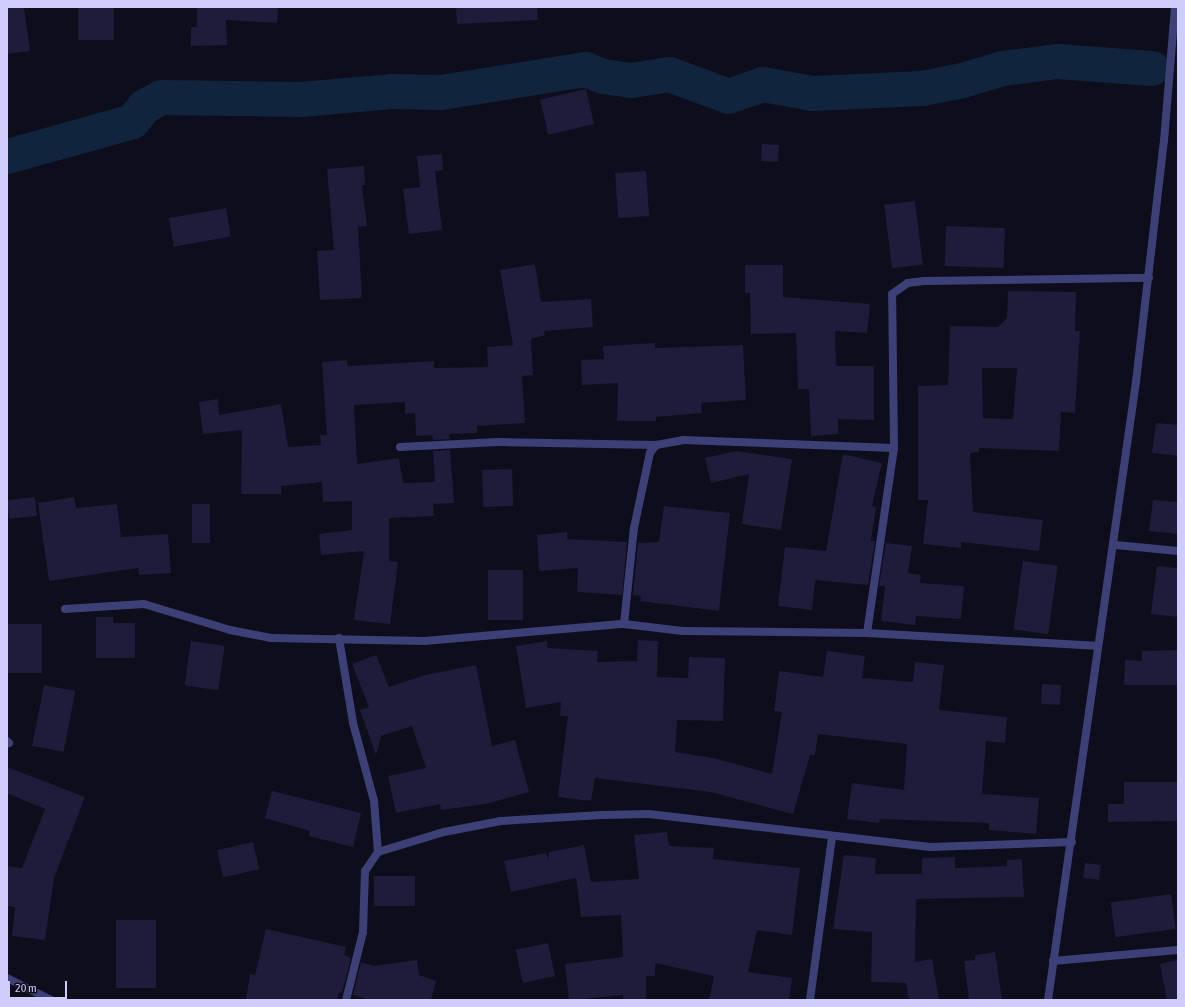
<!DOCTYPE html>
<style>
body{margin:0}
#map{position:relative;width:1185px;height:1007px;overflow:hidden;background:#0e0d1b;font-family:"Asap Condensed",sans-serif}
div>[style]{position:absolute}
[style*='--x']{left:calc(var(--x)*1px);top:calc(var(--y)*1px);width:calc(var(--w)*1px);rotate:calc(var(--a)*1deg)}
.river>*{height:35px;margin:-17.5px;padding:0 17.5px;transform-origin:17.5px;border-radius:17.5px;background:#10253d}
.building>*{inset:0;background:#1e1b3b;transform-origin:0 0}
.minor>*{height:8px;margin:-4px;padding:0 4px;transform-origin:4px;border-radius:4px;background:#3c4076}
span{translate:-50% -50%;white-space:nowrap;text-align:center;line-height:1.15;-webkit-text-stroke:4px #0e0d1b;paint-order:stroke}
.frame{position:absolute;inset:0;border:8px solid #cdccfa;pointer-events:none}
.scale{position:absolute;left:8px;top:981px;width:59px;height:18px;box-sizing:border-box;border:2px solid #cdccfa;border-top:0;padding-left:5px;font-size:12px;line-height:14px;white-space:nowrap;color:#cdccfa;-webkit-text-stroke:3px #0e0d1b;paint-order:stroke}
</style>
<div id="map">
<div class="river">
<div style="--x:7;--y:156;--w:130;--a:-15.6"></div>
<div style="--x:132;--y:121;--w:19;--a:-51"></div>
<div style="--x:144;--y:106;--w:19;--a:-28"></div>
<div style="--x:161;--y:97;--w:139;--a:0.8"></div>
<div style="--x:300;--y:99;--w:91;--a:-5"></div>
<div style="--x:391;--y:91;--w:50;--a:1.1"></div>
<div style="--x:441;--y:92;--w:146;--a:-9.1"></div>
<div style="--x:585;--y:69;--w:18;--a:22"></div>
<div style="--x:602;--y:76;--w:29;--a:8"></div>
<div style="--x:631;--y:80;--w:38;--a:-9"></div>
<div style="--x:669;--y:74;--w:63;--a:20.4"></div>
<div style="--x:728;--y:96;--w:36;--a:-19"></div>
<div style="--x:762;--y:84;--w:51;--a:10.2"></div>
<div style="--x:812;--y:93;--w:110;--a:-2.6"></div>
<div style="--x:922;--y:88;--w:41;--a:-11.3"></div>
<div style="--x:962;--y:80;--w:42;--a:-16.7"></div>
<div style="--x:1002;--y:68;--w:55;--a:-7.3"></div>
<div style="--x:1057;--y:61;--w:95;--a:4.2"></div>
</div>
<div class="building">
<div style="clip-path:polygon(7px 7px,24px 7px,30px 51px,7px 54px)"></div>
<div style="left:78px;top:7px;width:36px;height:33px"></div>
<div style="clip-path:polygon(197px 7px,278px 7px,277px 23px,226px 20px,227px 45px,191px 46px,191px 27px,197px 27px)"></div>
<div style="clip-path:polygon(456px 7px,537px 7px,538px 20px,457px 24px)"></div>
<div style="left:586px;top:89px;width:36px;height:47px;rotate:77deg"></div>
<div style="left:762px;top:144px;width:17px;height:17px;rotate:3deg"></div>
<div style="clip-path:polygon(442px 154px,443px 170px,435px 171px,442px 230px,409px 234px,403px 189px,420px 187px,417px 156px)"></div>
<div style="clip-path:polygon(364px 166px,365px 185px,362px 185px,367px 226px,358px 227px,362px 298px,320px 300px,317px 251px,334px 250px,327px 169px)"></div>
<div style="left:646px;top:171px;width:45px;height:31px;rotate:86deg"></div>
<div style="left:915px;top:201px;width:64px;height:31px;rotate:83deg"></div>
<div style="left:226px;top:208px;width:29px;height:58px;rotate:80deg"></div>
<div style="left:946px;top:226px;width:59px;height:40px;rotate:2deg"></div>
<div style="clip-path:polygon(535px 264px,541px 302px,591px 299px,593px 327px,544px 331px,545px 335px,531px 339px,533px 375px,522px 376px,525px 423px,477px 426px,477px 433px,449px 434px,450px 439px,433px 440px,432px 435px,416px 436px,415px 413px,405px 414px,405px 402px,354px 405px,357px 464px,399px 458px,403px 483px,435px 482px,433px 451px,450px 450px,454px 503px,433px 504px,434px 516px,389px 518px,389px 561px,398px 562px,390px 624px,354px 620px,364px 551px,321px 555px,319px 534px,352px 530px,352px 501px,323px 502px,322px 482px,281px 486px,281px 494px,241px 494px,242px 430px,203px 434px,199px 402px,218px 399px,219px 415px,281px 404px,288px 447px,321px 445px,320px 435px,327px 435px,322px 362px,347px 360px,348px 366px,434px 361px,434px 368px,488px 367px,487px 347px,513px 345px,500px 270px)"></div>
<div style="clip-path:polygon(745px 265px,783px 265px,783px 297px,870px 304px,867px 333px,835px 331px,836px 366px,874px 366px,874px 420px,838px 419px,838px 434px,811px 436px,809px 389px,798px 389px,796px 333px,751px 334px,750px 293px,745px 293px)"></div>
<div style="clip-path:polygon(evenodd,1008px 291px,1076px 292px,1075px 331px,1080px 331px,1075px 413px,1061px 412px,1059px 451px,979px 448px,979px 452px,970px 453px,973px 512px,1043px 520px,1039px 551px,961px 542px,961px 548px,923px 544px,928px 500px,918px 500px,918px 386px,948px 385px,950px 326px,998px 327px,1007px 318px,1008px 291px,982px 368px,1017px 368px,1013px 419px,983px 418px,982px 368px)"></div>
<div style="clip-path:polygon(655px 343px,655px 348px,743px 345px,746px 400px,701px 403px,702px 413px,656px 417px,656px 421px,617px 421px,618px 383px,582px 385px,581px 360px,604px 359px,603px 346px)"></div>
<div style="clip-path:polygon(1156px 423px,1178px 425px,1178px 456px,1152px 453px)"></div>
<div style="clip-path:polygon(736px 451px,792px 459px,781px 530px,742px 524px,749px 474px,711px 483px,705px 458px)"></div>
<div style="clip-path:polygon(843px 454px,882px 463px,872px 506px,876px 507px,871px 541px,875px 541px,868px 585px,815px 580px,812px 610px,778px 606px,785px 547px,826px 551px)"></div>
<div style="left:512px;top:469px;width:37px;height:30px;rotate:88deg"></div>
<div style="left:35px;top:497px;width:19px;height:28px;rotate:84deg"></div>
<div style="clip-path:polygon(74px 497px,76px 508px,117px 504px,121px 537px,168px 534px,171px 573px,139px 575px,138px 568px,49px 581px,38px 503px)"></div>
<div style="clip-path:polygon(1153px 500px,1178px 502px,1178px 534px,1149px 531px)"></div>
<div style="left:192px;top:504px;width:18px;height:39px"></div>
<div style="clip-path:polygon(664px 506px,730px 513px,719px 611px,640px 601px,641px 596px,633px 595px,638px 543px,659px 542px)"></div>
<div style="clip-path:polygon(567px 532px,567px 539px,627px 542px,622px 595px,577px 592px,578px 568px,539px 571px,537px 535px)"></div>
<div style="clip-path:polygon(886px 543px,912px 546px,908px 573px,921px 575px,920px 583px,964px 586px,961px 619px,916px 616px,915px 625px,881px 621px,885px 586px,879px 586px)"></div>
<div style="left:1023px;top:561px;width:35px;height:69px;rotate:8deg"></div>
<div style="clip-path:polygon(1157px 566px,1178px 568px,1178px 617px,1151px 614px)"></div>
<div style="left:488px;top:570px;width:35px;height:50px"></div>
<div style="clip-path:polygon(96px 617px,113px 617px,113px 623px,135px 623px,135px 658px,96px 658px)"></div>
<div style="left:7px;top:624px;width:35px;height:49px"></div>
<div style="clip-path:polygon(638px 640px,658px 641px,657px 677px,688px 678px,689px 657px,725px 658px,723px 721px,677px 720px,675px 752px,713px 758px,772px 774px,782px 712px,774px 711px,779px 671px,823px 677px,827px 651px,865px 656px,862px 678px,913px 682px,915px 662px,944px 665px,939px 710px,1007px 717px,1005px 743px,986px 741px,982px 794px,1039px 798px,1036px 834px,989px 830px,989px 823px,880px 819px,879px 823px,847px 819px,852px 783px,904px 790px,907px 744px,818px 734px,815px 755px,810px 755px,793px 814px,711px 792px,595px 778px,591px 801px,558px 797px,568px 716px,560px 716px,561px 702px,526px 708px,516px 646px,547px 641px,548px 648px,598px 651px,597px 662px,637px 661px)"></div>
<div style="left:191px;top:641px;width:34px;height:45px;rotate:8deg"></div>
<div style="clip-path:polygon(1178px 650px,1178px 685px,1124px 685px,1125px 660px,1142px 661px,1142px 651px)"></div>
<div style="clip-path:polygon(376px 655px,389px 687px,425px 675px,476px 665px,492px 746px,515px 740px,529px 792px,486px 804px,441px 810px,440px 804px,396px 813px,388px 776px,426px 768px,412px 726px,381px 736px,376px 755px,360px 710px,369px 707px,352px 664px)"></div>
<div style="left:1042px;top:684px;width:19px;height:20px;rotate:3deg"></div>
<div style="left:44px;top:685px;width:32px;height:62px;rotate:11deg"></div>
<div style="clip-path:polygon(7px 767px,85px 797px,54px 878px,45px 940px,12px 936px,15px 907px,7px 906px,7px 866px,22px 868px,45px 809px,7px 793px)"></div>
<div style="clip-path:polygon(1124px 782px,1178px 782px,1178px 821px,1108px 822px,1108px 804px,1124px 804px)"></div>
<div style="clip-path:polygon(272px 791px,361px 813px,353px 847px,309px 836px,310px 831px,265px 818px)"></div>
<div style="clip-path:polygon(667px 832px,669px 846px,714px 848px,713px 859px,800px 868px,792px 935px,757px 930px,748px 972px,792px 978px,789px 1000px,709px 1000px,714px 976px,655px 963px,655px 976px,646px 976px,646px 1000px,623px 1000px,623px 995px,569px 1000px,565px 964px,623px 957px,621px 915px,581px 917px,576px 878px,511px 892px,504px 861px,546px 853px,548px 860px,549px 852px,584px 845px,591px 882px,639px 879px,634px 835px)"></div>
<div style="left:253px;top:842px;width:28px;height:37px;rotate:77deg"></div>
<div style="clip-path:polygon(844px 855px,876px 858px,875px 874px,922px 874px,922px 858px,955px 857px,955px 868px,1007px 866px,1007px 860px,1022px 859px,1024px 897px,916px 899px,915px 962px,932px 959px,939px 1000px,909px 1000px,906px 983px,871px 982px,872px 932px,833px 929px)"></div>
<div style="left:1085px;top:863px;width:16px;height:15px;rotate:7deg"></div>
<div style="left:374px;top:876px;width:41px;height:30px"></div>
<div style="left:1171px;top:894px;width:35px;height:61px;rotate:82deg"></div>
<div style="left:116px;top:920px;width:40px;height:68px"></div>
<div style="clip-path:polygon(266px 929px,346px 947px,344px 955px,351px 958px,342px 993px,339px 992px,337px 1000px,246px 1000px,250px 974px,255px 975px)"></div>
<div style="left:548px;top:943px;width:34px;height:33px;rotate:78deg"></div>
<div style="clip-path:polygon(995px 952px,1002px 1000px,969px 1000px,964px 961px,975px 960px,975px 955px)"></div>
<div style="clip-path:polygon(417px 960px,419px 975px,436px 981px,431px 1000px,371px 1000px,353px 995px,361px 962px,373px 966px)"></div>
<div style="clip-path:polygon(1178px 960px,1178px 1000px,1167px 1000px,1160px 964px)"></div>
</div>
<div class="minor">
<div style="--x:400;--y:447;--w:98;--a:-2.9"></div>
<div style="--x:498;--y:442;--w:158;--a:1.1"></div>
<div style="--x:1116;--y:545;--w:62;--a:5.5"></div>
<div style="--x:65;--y:609;--w:79;--a:-3.6"></div>
<div style="--x:144;--y:604;--w:90;--a:16.8"></div>
<div style="--x:230;--y:630;--w:42;--a:11"></div>
<div style="--x:271;--y:638;--w:153;--a:1.1"></div>
<div style="--x:424;--y:641;--w:201;--a:-4.9"></div>
<div style="--x:624;--y:624;--w:59;--a:6.8"></div>
<div style="--x:683;--y:631;--w:184;--a:0.6"></div>
<div style="--x:867;--y:633;--w:229;--a:3.2"></div>
<div style="--x:624;--y:624;--w:97;--a:-84.1"></div>
<div style="--x:634;--y:528;--w:77;--a:-78"></div>
<div style="--x:650;--y:453;--w:10;--a:-53"></div>
<div style="--x:656;--y:445;--w:27;--a:-10"></div>
<div style="--x:683;--y:440;--w:211;--a:2.2"></div>
<div style="--x:867;--y:633;--w:187;--a:-81.7"></div>
<div style="--x:894;--y:448;--w:154;--a:-90.7"></div>
<div style="--x:892;--y:294;--w:19;--a:-35"></div>
<div style="--x:908;--y:283;--w:16;--a:-7"></div>
<div style="--x:924;--y:281;--w:225;--a:-0.8"></div>
<div style="--x:339;--y:638;--w:86;--a:80.6"></div>
<div style="--x:353;--y:723;--w:81;--a:74.9"></div>
<div style="--x:374;--y:801;--w:51;--a:85.5"></div>
<div style="--x:378;--y:852;--w:23;--a:124"></div>
<div style="--x:365;--y:871;--w:61;--a:91.9"></div>
<div style="--x:363;--y:932;--w:70;--a:104"></div>
<div style="--x:7;--y:741;--w:3;--a:45"></div>
<div style="--x:378;--y:852;--w:69;--a:-16.9"></div>
<div style="--x:444;--y:832;--w:58;--a:-10.9"></div>
<div style="--x:501;--y:821;--w:101;--a:-3.4"></div>
<div style="--x:602;--y:815;--w:47;--a:-1.2"></div>
<div style="--x:649;--y:814;--w:283;--a:6.7"></div>
<div style="--x:930;--y:847;--w:142;--a:-2"></div>
<div style="--x:1053;--y:961;--w:125;--a:-5"></div>
<div style="--x:7;--y:978;--w:49;--a:26.6"></div>
<div style="--x:810;--y:1000;--w:163;--a:-82.3"></div>
<div style="--x:1048;--y:1000;--w:624;--a:-81.9"></div>
<div style="--x:1136;--y:382;--w:243;--a:-83.4"></div>
<div style="--x:1164;--y:141;--w:134;--a:-85.3"></div>
</div>
<div class="frame"></div>
<div class="scale">20 m</div>
</div>
